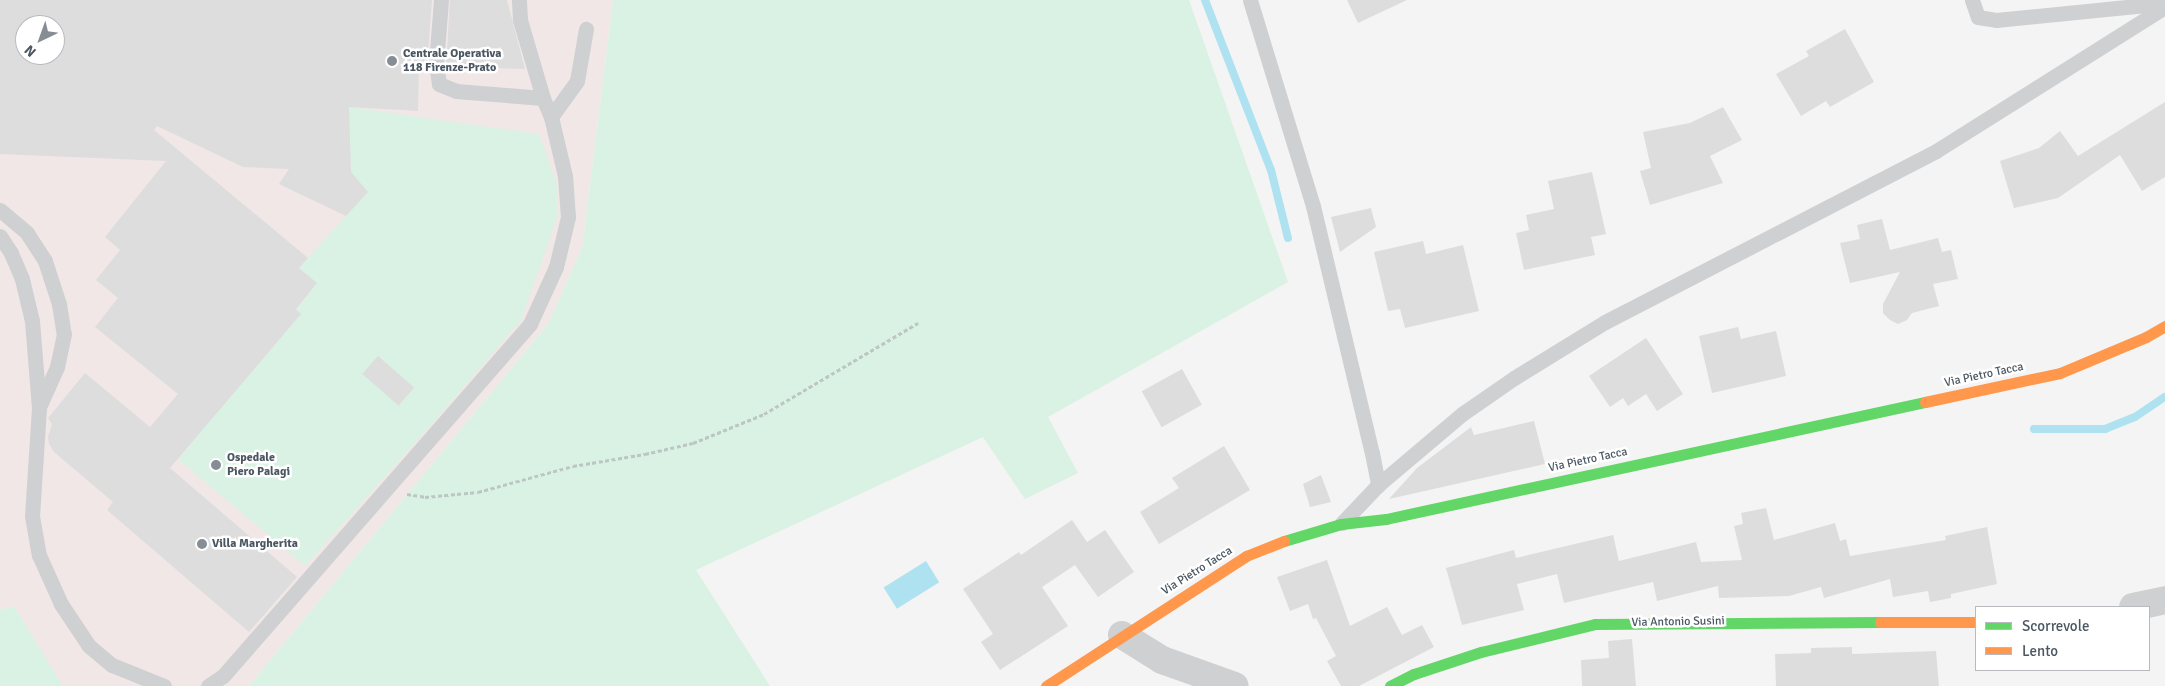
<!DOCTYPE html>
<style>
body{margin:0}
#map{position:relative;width:2165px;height:686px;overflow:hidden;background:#f4f4f4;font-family:Signika,sans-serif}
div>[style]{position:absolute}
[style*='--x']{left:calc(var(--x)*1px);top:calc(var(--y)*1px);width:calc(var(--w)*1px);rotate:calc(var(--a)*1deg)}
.medical>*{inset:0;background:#f1e7e6}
.green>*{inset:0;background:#d9f2e3}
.water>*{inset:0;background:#aee2f0;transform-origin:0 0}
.stream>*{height:8px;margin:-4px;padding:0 4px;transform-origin:4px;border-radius:4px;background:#aee2f0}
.building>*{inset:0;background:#ddddde;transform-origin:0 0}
.path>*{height:3px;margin-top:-1.5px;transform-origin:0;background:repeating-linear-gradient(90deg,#bcc7c4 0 4px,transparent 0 6.5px)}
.lane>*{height:15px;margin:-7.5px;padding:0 7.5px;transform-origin:7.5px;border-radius:7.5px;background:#ced0d2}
.street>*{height:28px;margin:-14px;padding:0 14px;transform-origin:14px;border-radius:14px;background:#ced0d2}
.fast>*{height:11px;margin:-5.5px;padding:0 5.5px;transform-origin:5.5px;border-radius:5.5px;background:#63d668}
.slow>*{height:11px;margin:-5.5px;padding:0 5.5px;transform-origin:5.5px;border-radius:5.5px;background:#ff974d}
.dots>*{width:14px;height:14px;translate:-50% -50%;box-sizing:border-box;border:2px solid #fff;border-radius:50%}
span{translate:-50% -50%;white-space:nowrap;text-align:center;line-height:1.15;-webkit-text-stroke:5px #fff;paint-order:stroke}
.poi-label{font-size:12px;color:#4a5661;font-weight:700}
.left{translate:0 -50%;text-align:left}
.street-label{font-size:12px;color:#4a5661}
.legend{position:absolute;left:1975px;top:606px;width:175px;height:65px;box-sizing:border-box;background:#fff;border:1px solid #b7bbc0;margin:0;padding:6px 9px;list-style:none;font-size:15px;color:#4a5661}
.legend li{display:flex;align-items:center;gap:10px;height:25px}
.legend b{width:25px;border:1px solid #b7bbc0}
.north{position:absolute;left:15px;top:15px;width:50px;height:50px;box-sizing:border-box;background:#fff;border:1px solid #b7bbc0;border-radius:50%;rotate:222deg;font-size:14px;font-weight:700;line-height:20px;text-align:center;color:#4a5661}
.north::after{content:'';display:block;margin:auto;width:18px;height:22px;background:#868d94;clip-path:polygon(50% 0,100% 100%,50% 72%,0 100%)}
</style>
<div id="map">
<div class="medical">
<div style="clip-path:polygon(evenodd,0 0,613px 0,582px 248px,548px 324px,249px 686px,62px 686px,14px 606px,0 610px,0 0,25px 25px,55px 25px,55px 55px,25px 55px,25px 25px)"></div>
</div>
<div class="green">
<div style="clip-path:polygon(613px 0,1189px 0,1288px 282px,1048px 417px,1078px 473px,1025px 499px,983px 437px,696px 570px,770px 686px,249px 686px,548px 324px,582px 248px)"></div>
<div style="clip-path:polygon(349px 107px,539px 134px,557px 184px,557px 218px,521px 320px,437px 418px,305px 566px,178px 459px,300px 315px,296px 309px,316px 283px,299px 268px,367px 192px,351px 172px)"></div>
<div style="clip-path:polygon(14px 606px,62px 685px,62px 686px,0 686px,0 610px)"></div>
</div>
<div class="water">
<div style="left:926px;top:561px;width:25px;height:50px;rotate:58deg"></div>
</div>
<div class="stream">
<div style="--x:1205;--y:0;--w:182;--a:68.8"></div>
<div style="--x:1271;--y:170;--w:70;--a:76"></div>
<div style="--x:2034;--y:429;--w:71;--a:0"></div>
<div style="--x:2105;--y:429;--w:32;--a:-22"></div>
<div style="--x:2135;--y:417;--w:36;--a:-34"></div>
</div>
<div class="building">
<div style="clip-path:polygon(evenodd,0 0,432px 0,427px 67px,419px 67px,418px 111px,349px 107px,351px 172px,368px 192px,346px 216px,279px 184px,289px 169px,243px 167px,157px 126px,154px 130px,308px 258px,299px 268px,317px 283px,296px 309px,301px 314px,170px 468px,297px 577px,249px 632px,107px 510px,113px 502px,54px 452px,49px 444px,48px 437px,52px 424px,48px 418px,85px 373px,150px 427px,178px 394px,95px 327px,118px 298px,96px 280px,120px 250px,105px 237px,166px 161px,0 154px,0 0,25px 25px,55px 25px,55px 55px,25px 55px,25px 25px)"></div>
<div style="clip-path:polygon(450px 0,507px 0,525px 69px,446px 67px)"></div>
<div style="clip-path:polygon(1347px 0,1407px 0,1358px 23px)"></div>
<div style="clip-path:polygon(1845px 29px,1874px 82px,1830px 107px,1826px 101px,1801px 116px,1776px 74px,1809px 56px,1806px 51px)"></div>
<div style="clip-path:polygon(2165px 102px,2165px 177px,2142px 191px,2120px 155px,2058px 198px,2014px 208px,2000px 161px,2039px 148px,2060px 131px,2078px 156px)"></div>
<div style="clip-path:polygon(1723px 107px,1742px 140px,1710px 156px,1723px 183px,1650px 205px,1640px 171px,1651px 168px,1643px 132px,1690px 123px)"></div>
<div style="clip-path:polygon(1592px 172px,1606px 234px,1591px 237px,1595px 255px,1524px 270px,1516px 233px,1529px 230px,1526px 215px,1554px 209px,1548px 181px)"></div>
<div style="clip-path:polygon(1371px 208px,1376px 227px,1340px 252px,1331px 217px)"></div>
<div style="clip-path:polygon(1882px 219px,1890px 250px,1938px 238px,1942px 252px,1951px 250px,1958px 279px,1933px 284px,1939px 306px,1912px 313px,1907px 320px,1898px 324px,1890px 320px,1883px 313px,1883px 304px,1900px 272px,1850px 283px,1840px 243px,1860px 239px,1857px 225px)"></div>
<div style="clip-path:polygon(1423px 241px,1426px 254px,1463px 245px,1479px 311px,1405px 328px,1400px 309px,1388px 311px,1374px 252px)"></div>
<div style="clip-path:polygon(1738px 327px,1741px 339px,1776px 331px,1786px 376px,1712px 393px,1699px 336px)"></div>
<div style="clip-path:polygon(1646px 338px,1683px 394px,1657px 411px,1646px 394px,1628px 406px,1623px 398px,1610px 407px,1589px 376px)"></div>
<div style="left:378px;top:356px;width:48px;height:24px;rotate:41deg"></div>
<div style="left:1182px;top:369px;width:41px;height:46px;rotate:61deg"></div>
<div style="clip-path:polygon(1534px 421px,1545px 464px,1389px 499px,1417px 468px,1471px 427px,1474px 435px)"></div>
<div style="clip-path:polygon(1224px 446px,1250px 490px,1159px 544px,1140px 512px,1179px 488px,1172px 478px)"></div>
<div style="clip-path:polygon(1321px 475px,1331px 502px,1310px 507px,1303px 484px)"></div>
<div style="clip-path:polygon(1766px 508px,1774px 540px,1835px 523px,1840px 541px,1846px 539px,1850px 556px,1946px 540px,1945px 536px,1987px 527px,1997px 584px,1951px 594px,1951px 598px,1930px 602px,1928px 591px,1893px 597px,1890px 579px,1824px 598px,1821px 587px,1789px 596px,1719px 598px,1718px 586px,1657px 601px,1653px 582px,1564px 603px,1557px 574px,1517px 584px,1524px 610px,1462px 625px,1446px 568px,1514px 550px,1516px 558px,1613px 535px,1619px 561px,1696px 542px,1701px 562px,1742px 560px,1734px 526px,1743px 524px,1741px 513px)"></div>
<div style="clip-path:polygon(1072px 520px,1087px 542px,1105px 530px,1134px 572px,1098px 597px,1075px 565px,1042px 587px,1068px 626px,1000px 670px,981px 642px,993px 634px,963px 589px,1019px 552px,1021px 555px)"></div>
<div style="clip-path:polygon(1327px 560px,1350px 626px,1387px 607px,1402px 635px,1422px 625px,1434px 647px,1359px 686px,1341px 686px,1327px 661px,1336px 656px,1316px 618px,1313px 619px,1308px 604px,1290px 611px,1277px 577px)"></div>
<div style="clip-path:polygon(1632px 639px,1636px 686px,1582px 686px,1581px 660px,1609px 658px,1608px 641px)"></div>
<div style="clip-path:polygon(1852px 647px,1852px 654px,1936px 651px,1939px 686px,1776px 686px,1775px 654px,1811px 653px,1811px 648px)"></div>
</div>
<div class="path">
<div style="--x:407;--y:494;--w:18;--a:9"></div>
<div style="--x:425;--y:497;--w:53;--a:-5.4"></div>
<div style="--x:478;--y:492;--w:98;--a:-15.3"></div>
<div style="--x:573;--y:466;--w:73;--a:-9.5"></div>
<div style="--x:645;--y:454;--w:49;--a:-12.9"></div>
<div style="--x:693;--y:443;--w:77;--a:-22.2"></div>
<div style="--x:764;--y:414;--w:179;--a:-30.6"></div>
</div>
<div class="lane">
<div style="--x:441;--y:0;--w:63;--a:94.5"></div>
<div style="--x:436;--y:63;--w:21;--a:82"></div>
<div style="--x:439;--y:84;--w:18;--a:22"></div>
<div style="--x:456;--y:91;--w:87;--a:4.6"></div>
<div style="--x:1250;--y:0;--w:215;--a:73"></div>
<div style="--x:1313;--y:206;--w:254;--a:76.6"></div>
<div style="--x:1372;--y:453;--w:33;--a:79"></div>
<div style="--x:1972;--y:0;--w:18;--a:71"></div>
<div style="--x:1978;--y:17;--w:18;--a:9"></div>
<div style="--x:1996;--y:20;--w:170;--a:-5.7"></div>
<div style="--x:551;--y:117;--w:44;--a:-54.2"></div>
<div style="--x:577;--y:81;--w:53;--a:-80.2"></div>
<div style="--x:0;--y:210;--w:35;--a:40"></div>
<div style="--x:27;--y:233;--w:33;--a:57"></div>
<div style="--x:45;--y:261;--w:45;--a:72"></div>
<div style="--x:59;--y:304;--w:30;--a:81"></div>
<div style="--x:64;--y:334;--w:34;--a:102"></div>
<div style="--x:57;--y:367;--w:44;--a:114.2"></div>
<div style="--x:0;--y:236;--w:20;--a:57"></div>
<div style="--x:11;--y:253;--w:28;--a:67"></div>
<div style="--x:22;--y:279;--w:43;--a:76.6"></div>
<div style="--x:32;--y:321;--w:87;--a:85.4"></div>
<div style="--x:39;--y:408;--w:108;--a:93.7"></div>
<div style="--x:32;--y:516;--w:40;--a:80"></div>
<div style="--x:39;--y:555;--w:54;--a:65.8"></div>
<div style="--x:61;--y:604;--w:50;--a:56.3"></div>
<div style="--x:89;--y:646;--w:30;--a:40"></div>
<div style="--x:112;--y:665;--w:56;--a:22"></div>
<div style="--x:1342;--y:523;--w:52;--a:-46.5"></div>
<div style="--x:1378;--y:485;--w:110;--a:-40.2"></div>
<div style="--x:1462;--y:414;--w:63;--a:-34.7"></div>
<div style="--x:1514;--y:378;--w:107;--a:-31.6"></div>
<div style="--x:1605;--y:322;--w:373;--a:-27.3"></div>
<div style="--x:1936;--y:151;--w:271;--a:-32.2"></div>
<div style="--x:208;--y:686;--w:18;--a:-34"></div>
<div style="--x:223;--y:676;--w:467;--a:-48.9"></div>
<div style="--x:530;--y:324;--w:63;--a:-65.5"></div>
<div style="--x:556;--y:267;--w:51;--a:-76.5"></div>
<div style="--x:568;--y:217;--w:41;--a:-94.2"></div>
<div style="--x:565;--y:176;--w:61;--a:-103.3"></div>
<div style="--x:551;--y:117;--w:21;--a:-113"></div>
<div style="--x:543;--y:98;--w:81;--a:-106.4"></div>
<div style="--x:520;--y:20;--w:20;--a:-93"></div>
</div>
<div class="street">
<div style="--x:2133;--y:607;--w:33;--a:-12"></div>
<div style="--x:1122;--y:635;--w:47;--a:32"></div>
<div style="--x:1162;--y:660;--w:77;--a:19.6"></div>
</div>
<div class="fast">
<div style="--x:1284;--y:541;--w:59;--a:-16.6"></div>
<div style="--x:1341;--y:524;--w:45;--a:-6.3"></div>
<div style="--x:1386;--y:519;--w:552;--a:-12.25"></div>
<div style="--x:1390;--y:686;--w:27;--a:-27"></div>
<div style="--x:1414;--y:674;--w:71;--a:-18.2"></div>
<div style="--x:1481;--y:652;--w:117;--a:-13.8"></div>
<div style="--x:1595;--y:624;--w:285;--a:-0.4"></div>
</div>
<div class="slow">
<div style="--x:1925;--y:402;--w:138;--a:-12.1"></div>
<div style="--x:2060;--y:373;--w:93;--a:-22.7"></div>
<div style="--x:2146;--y:337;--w:22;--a:-30"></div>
<div style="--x:1880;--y:622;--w:96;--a:0"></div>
<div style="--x:1046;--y:686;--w:239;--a:-33"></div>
<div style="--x:1246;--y:556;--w:41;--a:-21.5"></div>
</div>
<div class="dots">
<div style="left:392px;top:61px;background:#868d94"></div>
<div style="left:216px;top:465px;background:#868d94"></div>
<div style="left:202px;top:544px;background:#868d94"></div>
</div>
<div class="poi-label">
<span class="left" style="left:403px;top:61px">Centrale Operativa<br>118 Firenze-Prato</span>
<span class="left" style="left:227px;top:465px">Ospedale<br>Piero Palagi</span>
<span class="left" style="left:212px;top:544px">Villa Margherita</span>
</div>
<div class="street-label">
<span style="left:1984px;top:375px;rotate:-12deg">Via Pietro Tacca</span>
<span style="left:1588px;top:460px;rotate:-12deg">Via Pietro Tacca</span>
<span style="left:1197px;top:571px;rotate:-32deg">Via Pietro Tacca</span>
<span style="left:1678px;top:622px;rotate:-1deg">Via Antonio Susini</span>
</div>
<ul class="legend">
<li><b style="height:6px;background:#63d668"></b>Scorrevole</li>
<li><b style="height:6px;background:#ff974d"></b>Lento</li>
</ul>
<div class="north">N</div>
</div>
